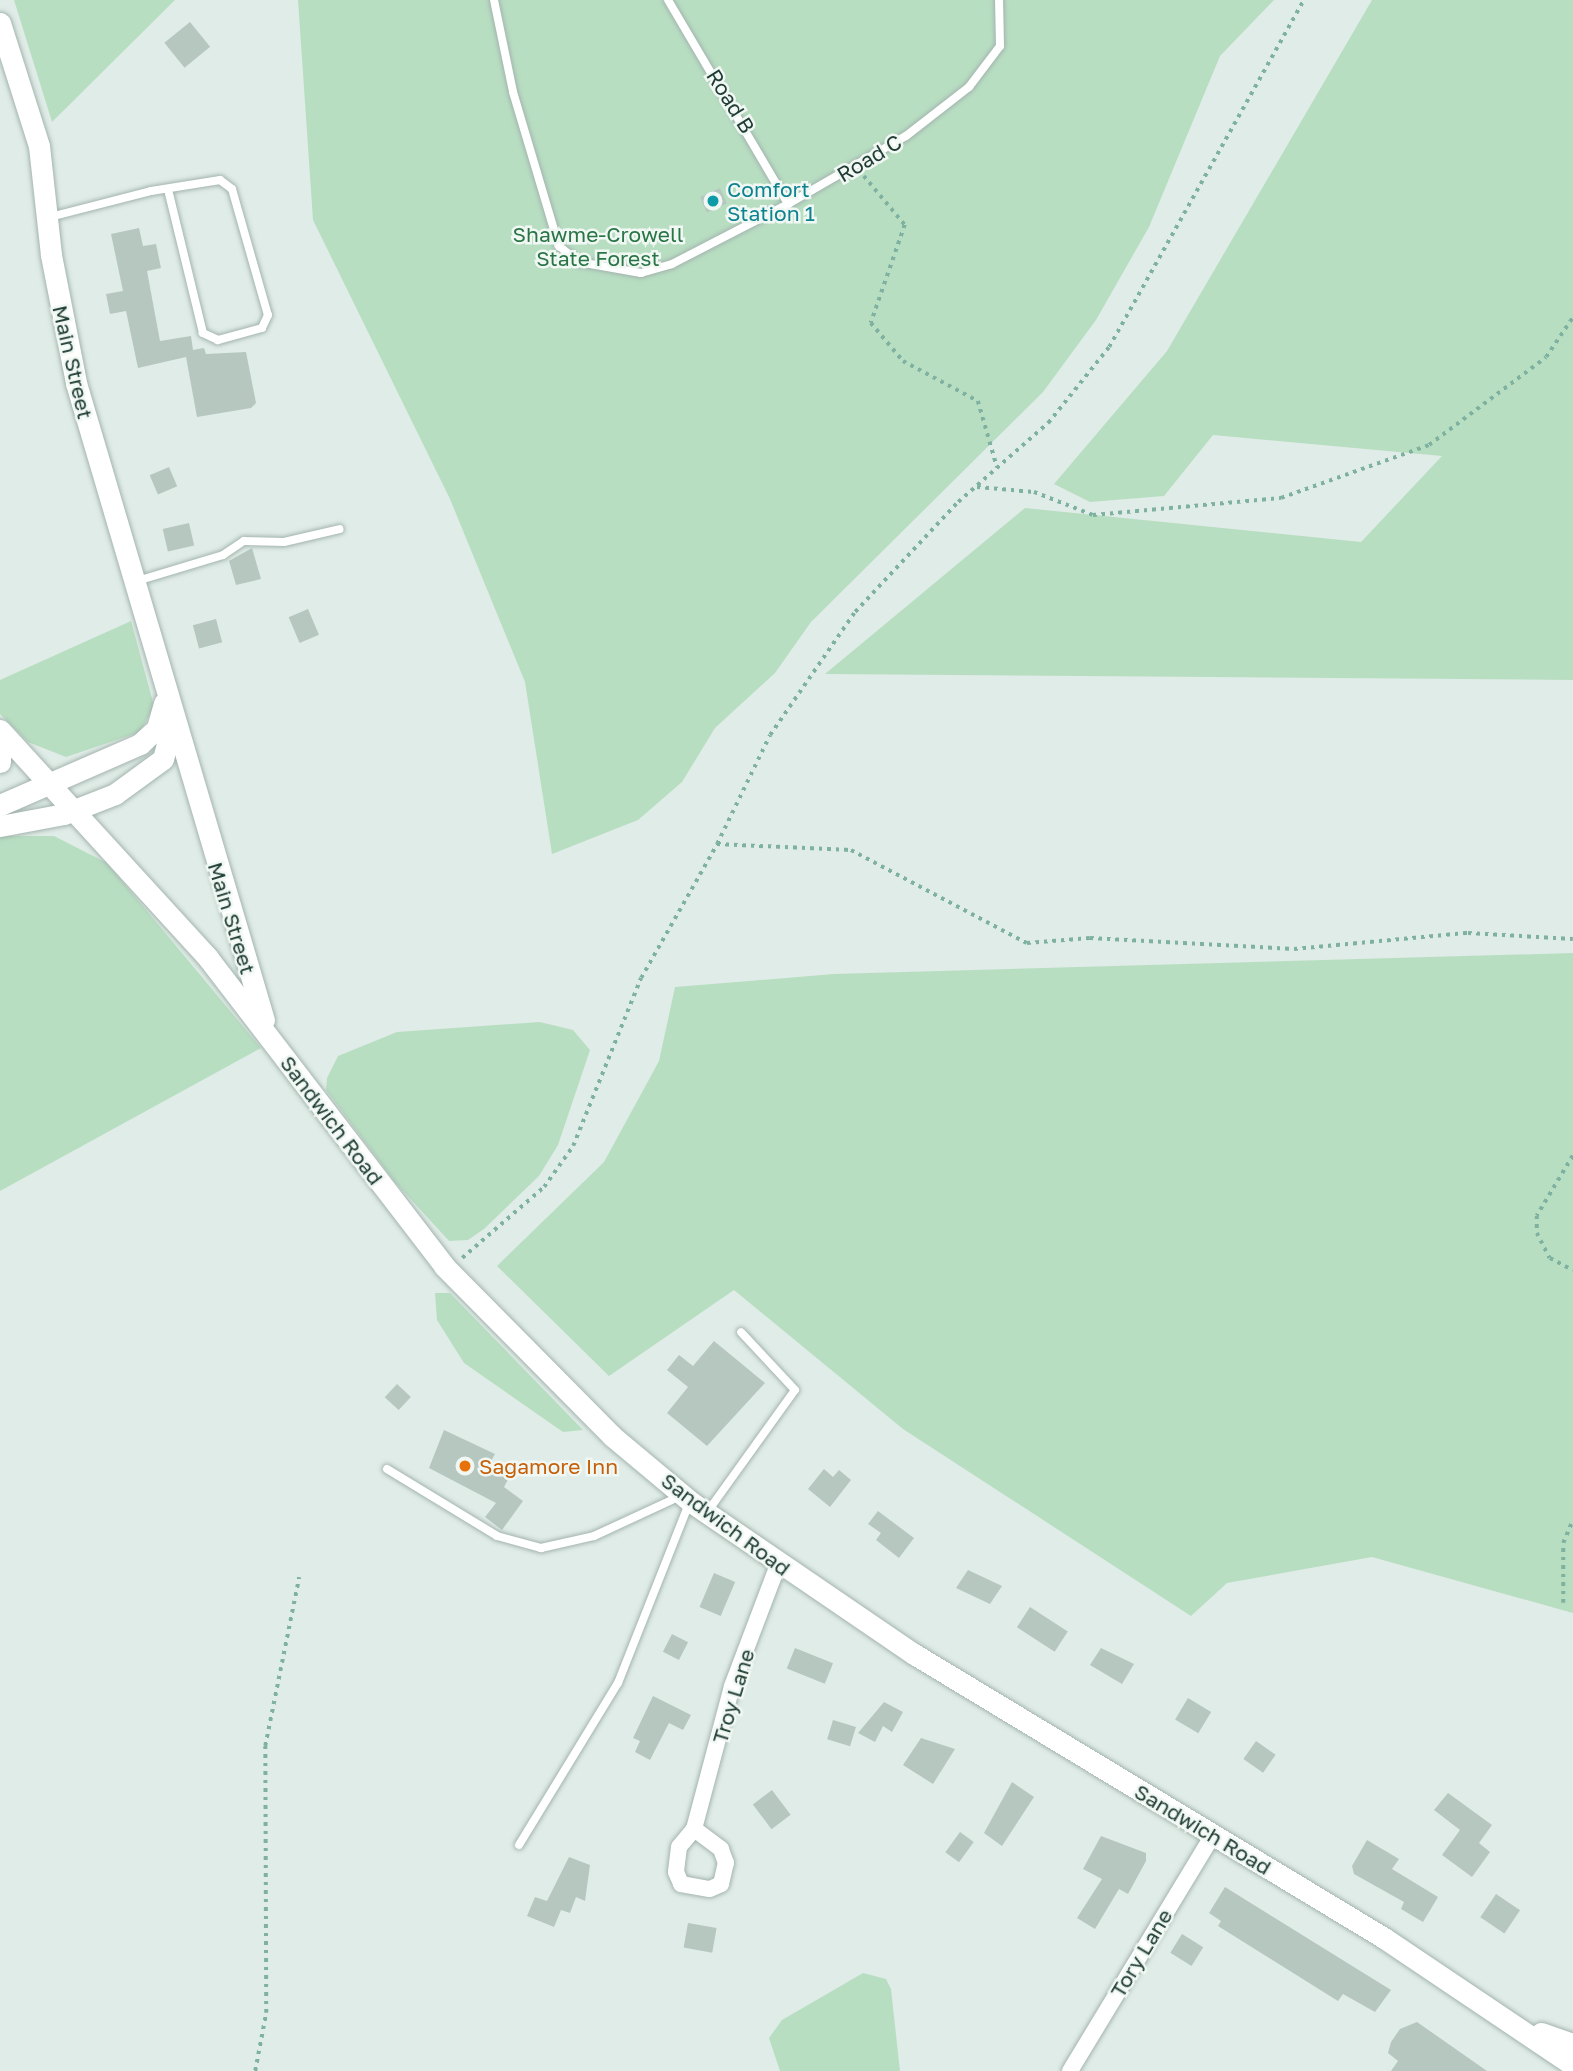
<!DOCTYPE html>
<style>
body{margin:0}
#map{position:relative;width:1573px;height:2071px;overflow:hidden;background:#e0ece7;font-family:"Golos Text",sans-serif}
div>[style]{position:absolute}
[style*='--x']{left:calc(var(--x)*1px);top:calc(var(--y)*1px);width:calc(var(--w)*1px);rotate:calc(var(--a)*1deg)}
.green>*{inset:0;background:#b8dec2}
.building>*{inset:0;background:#b6c7c0;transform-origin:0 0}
.path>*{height:3.5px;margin-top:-1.75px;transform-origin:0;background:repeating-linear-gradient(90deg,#7fb1a1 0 3.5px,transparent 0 8.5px)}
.roads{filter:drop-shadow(0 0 2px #a3b4ae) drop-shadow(0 0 2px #a3b4ae)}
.service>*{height:8px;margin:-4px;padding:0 4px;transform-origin:4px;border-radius:4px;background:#fff}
.minor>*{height:16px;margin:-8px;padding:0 8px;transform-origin:8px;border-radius:8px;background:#fff}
.secondary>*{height:21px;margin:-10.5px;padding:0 10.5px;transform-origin:10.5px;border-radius:10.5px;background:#fff}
.dots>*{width:19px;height:19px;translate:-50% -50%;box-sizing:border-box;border:4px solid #f1f8f4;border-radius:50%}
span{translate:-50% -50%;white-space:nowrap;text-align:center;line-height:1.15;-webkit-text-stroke:5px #f1f8f4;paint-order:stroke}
.street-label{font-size:21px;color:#203d35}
.culture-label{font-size:21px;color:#0d838f}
.left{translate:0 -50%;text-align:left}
.park-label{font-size:21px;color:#297546}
.food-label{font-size:21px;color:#c56008}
</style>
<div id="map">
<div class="green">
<div style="clip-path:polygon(14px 0,175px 0,52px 122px)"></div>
<div style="clip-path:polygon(298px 0,1274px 0,1220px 56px,1149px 227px,1096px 320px,1043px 392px,811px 622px,775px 673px,715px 728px,682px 782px,638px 820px,552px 854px,525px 682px,450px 499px,313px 220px)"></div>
<div style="clip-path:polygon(1372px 0,1573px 0,1573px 680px,825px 674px,1025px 508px,1361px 542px,1442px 456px,1213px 435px,1164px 496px,1090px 502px,1054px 484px,1167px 351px)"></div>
<div style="clip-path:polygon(131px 621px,154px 706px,140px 732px,66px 757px,28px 742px,0 714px,0 680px)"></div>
<div style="clip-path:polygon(0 836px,54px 836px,107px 863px,261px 1048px,0 1191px)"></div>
<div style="clip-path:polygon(1573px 953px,1573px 1613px,1372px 1557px,1227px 1583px,1191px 1616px,903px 1429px,734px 1290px,609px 1376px,497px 1266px,604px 1162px,659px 1061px,675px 987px,834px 974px)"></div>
<div style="clip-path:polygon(540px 1022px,573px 1030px,590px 1050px,558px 1145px,539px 1176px,484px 1229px,468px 1240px,449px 1241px,395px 1182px,326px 1090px,327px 1078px,338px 1056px,397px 1032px)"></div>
<div style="clip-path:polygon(435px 1293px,450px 1293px,583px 1430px,563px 1432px,464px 1363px,437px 1320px)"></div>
<div style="clip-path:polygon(863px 1973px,886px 1979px,891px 1989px,900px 2071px,780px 2071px,769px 2038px,782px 2020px)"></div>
</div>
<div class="building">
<div style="left:190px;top:22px;width:32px;height:33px;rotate:51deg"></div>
<div style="left:720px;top:188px;width:17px;height:22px;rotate:66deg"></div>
<div style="clip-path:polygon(139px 228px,143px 246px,156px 244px,161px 268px,147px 271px,160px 341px,191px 336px,193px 350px,204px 348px,206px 354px,246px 352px,256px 403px,251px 408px,197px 417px,186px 357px,138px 368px,126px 311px,110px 314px,106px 294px,123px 291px,111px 234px)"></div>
<div style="left:169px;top:467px;width:21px;height:21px;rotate:67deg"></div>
<div style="left:189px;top:523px;width:23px;height:27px;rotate:77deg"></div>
<div style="clip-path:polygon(252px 548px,261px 579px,236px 585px,229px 561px)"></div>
<div style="left:308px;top:609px;width:28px;height:21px;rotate:67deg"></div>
<div style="left:216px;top:619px;width:24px;height:24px;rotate:75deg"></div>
<div style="clip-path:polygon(714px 1341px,765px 1383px,707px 1446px,667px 1413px,688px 1387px,667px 1370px,679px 1355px,693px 1366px)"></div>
<div style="left:397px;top:1384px;width:19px;height:18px;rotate:43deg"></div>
<div style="clip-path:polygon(444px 1430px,495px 1454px,491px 1461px,512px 1472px,504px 1487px,523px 1501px,502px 1530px,485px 1517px,496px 1503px,429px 1468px)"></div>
<div style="clip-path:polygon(824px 1469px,833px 1477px,839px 1470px,851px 1480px,830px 1507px,808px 1489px)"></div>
<div style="clip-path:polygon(878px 1511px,914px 1538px,899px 1558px,876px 1540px,881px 1533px,868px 1524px)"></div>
<div style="clip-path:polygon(968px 1570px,1002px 1586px,990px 1604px,956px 1588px)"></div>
<div style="left:714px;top:1573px;width:23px;height:37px;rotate:23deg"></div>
<div style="left:1030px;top:1607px;width:45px;height:24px;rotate:33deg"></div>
<div style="left:672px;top:1634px;width:18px;height:20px;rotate:27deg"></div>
<div style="left:795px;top:1648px;width:41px;height:22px;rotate:22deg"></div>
<div style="clip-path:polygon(1101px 1648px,1134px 1664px,1122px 1684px,1090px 1665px)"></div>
<div style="clip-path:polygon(653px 1696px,691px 1715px,683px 1730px,669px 1723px,650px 1760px,635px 1752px,640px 1741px,633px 1738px)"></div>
<div style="left:1188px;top:1698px;width:27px;height:25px;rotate:31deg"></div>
<div style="clip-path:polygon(884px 1702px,903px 1712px,892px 1732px,883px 1726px,875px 1742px,858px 1733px)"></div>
<div style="left:833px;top:1720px;width:24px;height:20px;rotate:17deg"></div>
<div style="clip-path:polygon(921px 1738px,955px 1749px,933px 1784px,903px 1765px)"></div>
<div style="left:1256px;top:1741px;width:24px;height:22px;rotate:35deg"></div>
<div style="clip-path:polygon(1012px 1782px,1034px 1797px,1002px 1846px,984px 1833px)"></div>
<div style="left:772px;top:1790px;width:31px;height:24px;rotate:53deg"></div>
<div style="clip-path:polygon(1448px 1793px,1492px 1825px,1479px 1843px,1490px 1852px,1472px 1877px,1442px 1855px,1460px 1830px,1434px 1810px)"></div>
<div style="left:960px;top:1832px;width:17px;height:25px;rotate:36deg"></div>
<div style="clip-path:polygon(1101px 1836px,1146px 1853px,1146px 1861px,1128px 1894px,1119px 1889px,1095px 1929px,1077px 1918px,1102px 1879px,1083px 1869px)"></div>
<div style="clip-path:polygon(1367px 1840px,1399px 1859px,1392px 1869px,1438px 1897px,1423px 1922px,1401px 1909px,1404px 1902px,1354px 1874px,1352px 1866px)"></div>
<div style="clip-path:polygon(569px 1857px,590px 1865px,585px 1901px,576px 1897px,570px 1913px,561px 1910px,554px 1927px,527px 1916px,535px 1897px,547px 1901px)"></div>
<div style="clip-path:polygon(1225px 1887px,1391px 1990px,1375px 2012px,1343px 1994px,1338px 2001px,1218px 1926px,1221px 1921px,1209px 1913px)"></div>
<div style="left:1496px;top:1894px;width:29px;height:28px;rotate:34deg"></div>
<div style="left:688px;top:1923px;width:29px;height:25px;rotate:10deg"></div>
<div style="left:1182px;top:1934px;width:25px;height:22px;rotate:32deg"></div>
<div style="clip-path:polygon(1417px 2022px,1487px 2071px,1391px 2071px,1398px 2061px,1388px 2053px,1391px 2042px,1400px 2029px)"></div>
</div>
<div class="path">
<div style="--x:864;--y:176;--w:64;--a:50.1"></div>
<div style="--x:905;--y:225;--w:104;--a:109.1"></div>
<div style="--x:871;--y:323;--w:50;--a:49.9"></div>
<div style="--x:903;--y:361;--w:85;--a:28.1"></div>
<div style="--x:978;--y:401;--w:69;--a:73.9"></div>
<div style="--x:977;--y:487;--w:57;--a:5"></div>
<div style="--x:1034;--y:492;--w:63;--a:21.3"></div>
<div style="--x:1093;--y:515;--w:189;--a:-5.2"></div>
<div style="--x:1281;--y:498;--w:157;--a:-19.7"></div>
<div style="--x:1429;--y:445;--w:146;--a:-36.9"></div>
<div style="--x:1546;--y:357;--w:48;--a:-56"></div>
<div style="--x:717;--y:844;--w:121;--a:-64.1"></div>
<div style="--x:770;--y:735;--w:150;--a:-55.4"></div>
<div style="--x:855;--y:612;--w:151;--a:-46.9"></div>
<div style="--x:958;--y:502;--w:120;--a:-41.3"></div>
<div style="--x:1048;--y:423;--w:97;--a:-51.2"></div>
<div style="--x:1109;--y:347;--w:398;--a:-60.7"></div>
<div style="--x:1573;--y:1156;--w:70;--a:121"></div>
<div style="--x:1537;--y:1216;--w:17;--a:90"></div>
<div style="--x:1537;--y:1233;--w:28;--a:63"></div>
<div style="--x:1550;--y:1258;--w:26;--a:28"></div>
<div style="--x:462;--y:1258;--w:108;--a:-40.9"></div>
<div style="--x:544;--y:1187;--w:50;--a:-54.7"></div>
<div style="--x:573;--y:1146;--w:181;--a:-68"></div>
<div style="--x:641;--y:978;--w:154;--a:-60.4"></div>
<div style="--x:717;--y:844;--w:134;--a:2.6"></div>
<div style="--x:851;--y:850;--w:199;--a:27.9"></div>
<div style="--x:1027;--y:943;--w:63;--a:-4.5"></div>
<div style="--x:1090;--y:938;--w:204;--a:3.1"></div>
<div style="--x:1294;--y:949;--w:175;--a:-5.3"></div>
<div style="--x:1468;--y:933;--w:105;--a:3.3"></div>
<div style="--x:1563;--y:1603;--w:60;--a:-90"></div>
<div style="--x:1563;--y:1543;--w:25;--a:-67"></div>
<div style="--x:255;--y:2071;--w:59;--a:-79.3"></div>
<div style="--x:266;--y:2013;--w:267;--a:-90.2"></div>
<div style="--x:265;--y:1746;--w:172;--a:-78.6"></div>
</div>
<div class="roads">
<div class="service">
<div style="--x:494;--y:0;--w:94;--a:78.3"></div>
<div style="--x:513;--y:92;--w:161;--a:73.4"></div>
<div style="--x:559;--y:246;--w:26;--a:39"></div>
<div style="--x:579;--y:262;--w:63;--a:10.1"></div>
<div style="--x:641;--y:273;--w:32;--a:-16"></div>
<div style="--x:672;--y:264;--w:131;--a:-27.3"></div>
<div style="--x:788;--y:204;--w:136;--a:-30"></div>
<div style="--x:906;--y:136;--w:80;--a:-37.9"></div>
<div style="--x:969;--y:87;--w:51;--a:-52.9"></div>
<div style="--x:1000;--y:46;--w:46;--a:-91.2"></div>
<div style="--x:668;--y:0;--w:237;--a:59.5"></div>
<div style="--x:50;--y:217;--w:104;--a:-14.4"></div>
<div style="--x:151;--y:191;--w:70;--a:-9.1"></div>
<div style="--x:220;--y:180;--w:15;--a:37"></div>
<div style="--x:232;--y:189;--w:131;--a:74.1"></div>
<div style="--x:268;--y:315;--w:14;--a:115"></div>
<div style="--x:262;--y:328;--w:46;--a:164.7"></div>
<div style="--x:218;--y:340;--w:17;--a:-155"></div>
<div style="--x:203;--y:333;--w:148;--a:-103.7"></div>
<div style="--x:137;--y:581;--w:90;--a:-16.8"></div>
<div style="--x:223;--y:555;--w:25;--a:-34"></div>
<div style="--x:244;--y:541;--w:40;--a:1.4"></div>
<div style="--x:284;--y:542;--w:57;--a:-13.1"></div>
<div style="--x:387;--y:1469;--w:129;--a:31.3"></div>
<div style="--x:497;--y:1536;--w:46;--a:15.3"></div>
<div style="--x:541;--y:1548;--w:54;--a:-12.8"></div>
<div style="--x:594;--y:1536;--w:86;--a:-24.8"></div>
<div style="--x:708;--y:1511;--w:149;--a:-54.3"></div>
<div style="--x:795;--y:1390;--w:79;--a:-133"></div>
<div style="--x:519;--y:1845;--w:190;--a:-58.6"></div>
<div style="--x:618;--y:1683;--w:193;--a:-68.4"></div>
</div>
<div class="minor">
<div style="--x:694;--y:1829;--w:23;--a:130"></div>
<div style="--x:679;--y:1847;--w:25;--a:97"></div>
<div style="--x:676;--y:1872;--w:13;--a:67"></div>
<div style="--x:681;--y:1884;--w:29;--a:10"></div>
<div style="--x:710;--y:1889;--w:12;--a:-24"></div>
<div style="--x:721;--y:1884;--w:22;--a:-77"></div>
<div style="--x:726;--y:1863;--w:15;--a:-110"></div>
<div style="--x:721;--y:1849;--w:34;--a:-143"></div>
<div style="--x:694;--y:1829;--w:148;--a:-75.1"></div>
<div style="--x:732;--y:1686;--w:129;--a:-69.2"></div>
<div style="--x:1070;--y:2071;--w:276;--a:-58.8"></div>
</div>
<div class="secondary">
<div style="--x:0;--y:23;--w:129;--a:72.4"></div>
<div style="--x:39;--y:146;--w:110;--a:83.7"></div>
<div style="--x:51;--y:255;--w:130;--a:78.9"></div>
<div style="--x:76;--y:383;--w:664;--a:73.56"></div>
<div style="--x:0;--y:730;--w:309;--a:47.6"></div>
<div style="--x:208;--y:958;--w:388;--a:52.5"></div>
<div style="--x:444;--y:1266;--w:239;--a:45.3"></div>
<div style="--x:612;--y:1436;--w:103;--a:39.9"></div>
<div style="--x:691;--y:1502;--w:270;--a:34.3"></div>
<div style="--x:914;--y:1654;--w:549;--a:31.14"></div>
<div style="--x:1384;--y:1938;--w:228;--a:33.9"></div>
<div style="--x:0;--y:741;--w:21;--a:90"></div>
<div style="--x:0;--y:805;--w:153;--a:-23.5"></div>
<div style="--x:140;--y:744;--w:23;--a:-43"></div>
<div style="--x:157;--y:728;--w:26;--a:-74"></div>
<div style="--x:0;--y:826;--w:65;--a:-10.6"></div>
<div style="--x:64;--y:814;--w:55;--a:-21.4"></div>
<div style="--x:115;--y:794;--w:59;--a:-36.1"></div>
<div style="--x:163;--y:759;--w:31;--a:-75"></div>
<div style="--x:1541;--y:2033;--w:34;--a:19"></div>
</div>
</div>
<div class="dots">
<div style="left:713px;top:201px;background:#0f9aa8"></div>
<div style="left:465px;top:1466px;background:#e8710a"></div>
</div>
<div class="street-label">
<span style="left:731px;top:101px;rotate:58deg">Road B</span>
<span style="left:869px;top:158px;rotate:-31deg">Road C</span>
<span style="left:73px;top:362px;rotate:77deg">Main Street</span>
<span style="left:232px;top:918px;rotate:73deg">Main Street</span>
<span style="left:332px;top:1120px;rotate:53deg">Sandwich Road</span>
<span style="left:726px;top:1524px;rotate:37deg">Sandwich Road</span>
<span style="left:733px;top:1696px;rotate:-73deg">Troy Lane</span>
<span style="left:1203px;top:1829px;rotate:31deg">Sandwich Road</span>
<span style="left:1141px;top:1953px;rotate:-59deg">Tory Lane</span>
</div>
<div class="culture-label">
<span class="left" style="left:727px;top:201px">Comfort<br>Station 1</span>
</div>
<div class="park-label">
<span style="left:598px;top:246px">Shawme-Crowell<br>State Forest</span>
</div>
<div class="food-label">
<span class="left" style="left:479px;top:1466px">Sagamore Inn</span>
</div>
</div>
